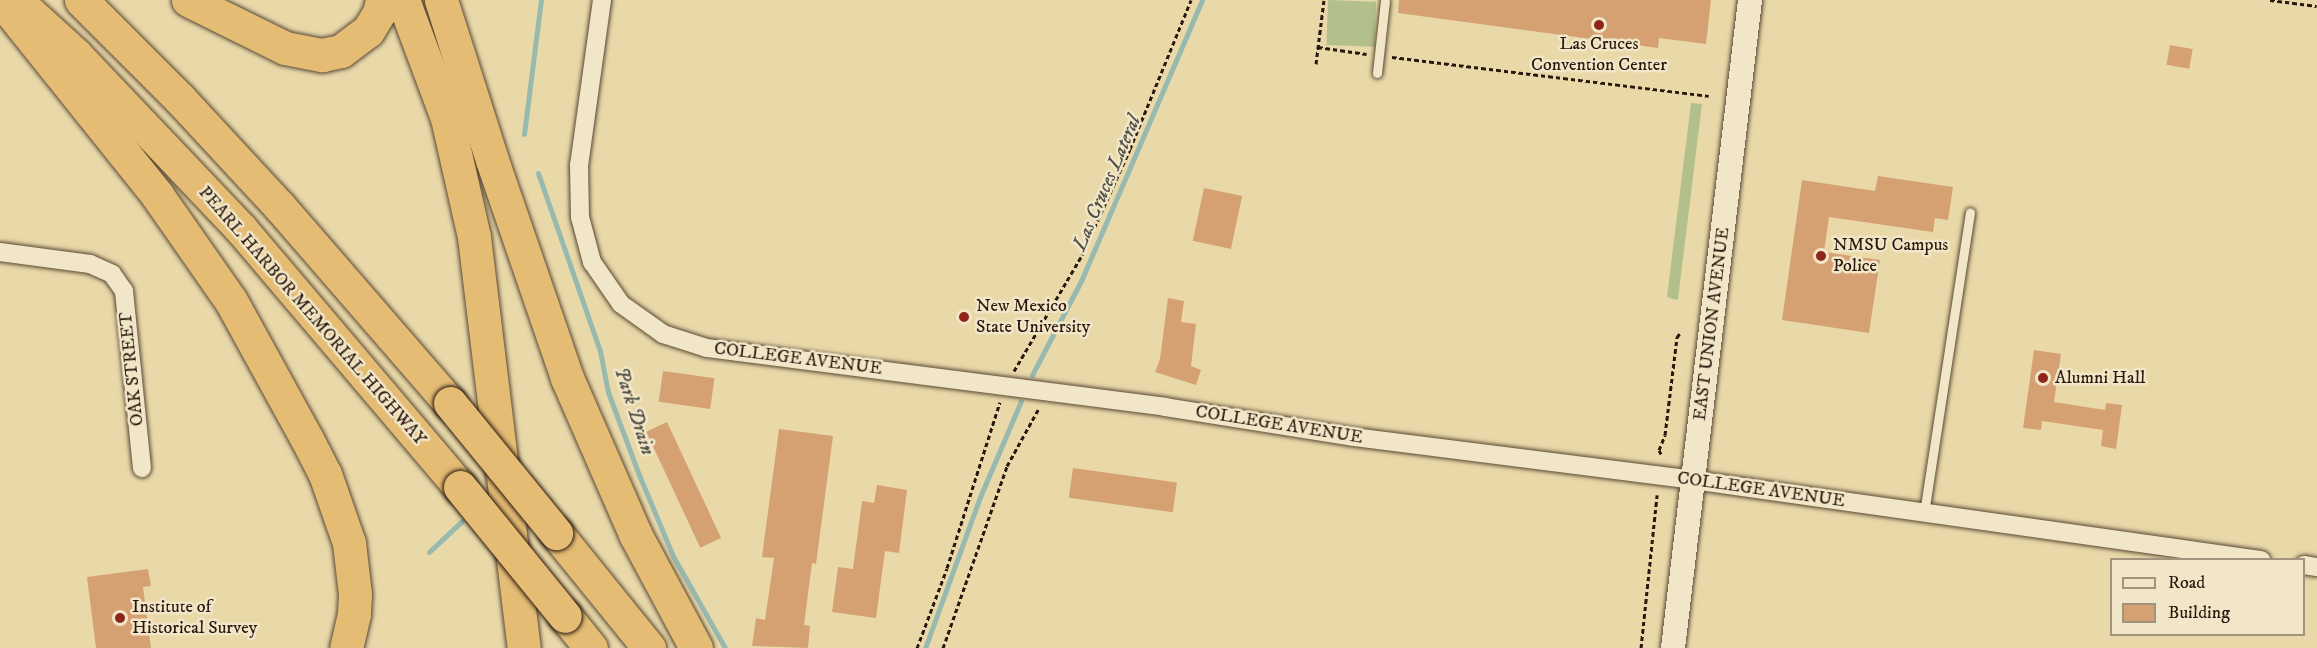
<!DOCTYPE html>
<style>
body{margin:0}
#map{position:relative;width:2317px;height:648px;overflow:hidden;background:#e9d9a9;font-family:"IM FELL DW Pica",serif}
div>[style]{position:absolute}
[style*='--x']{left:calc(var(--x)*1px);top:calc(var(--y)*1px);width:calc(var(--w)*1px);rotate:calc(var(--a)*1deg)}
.green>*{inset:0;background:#b3c08b;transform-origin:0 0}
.stream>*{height:5px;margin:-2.5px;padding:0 2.5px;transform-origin:2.5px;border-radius:2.5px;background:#98b9ae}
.building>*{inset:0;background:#d5a173;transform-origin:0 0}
.path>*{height:3px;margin-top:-1.5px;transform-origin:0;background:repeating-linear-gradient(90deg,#2a170e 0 4.5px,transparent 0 7.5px)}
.roads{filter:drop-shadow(0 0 2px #5a4835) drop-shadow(0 0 2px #5a4835)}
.service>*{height:9px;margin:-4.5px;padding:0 4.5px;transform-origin:4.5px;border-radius:4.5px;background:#f1e6c7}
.minor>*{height:18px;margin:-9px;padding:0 9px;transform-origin:9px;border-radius:9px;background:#f1e6c7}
.tertiary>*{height:24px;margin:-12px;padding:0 12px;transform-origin:12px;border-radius:12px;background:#f1e6c7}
.motorway>*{height:33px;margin:-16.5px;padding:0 16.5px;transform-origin:16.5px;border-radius:16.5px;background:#e4bc74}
.bridges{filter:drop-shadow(0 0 2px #2a170e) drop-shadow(0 0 2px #2a170e)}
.motorway-bridge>*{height:33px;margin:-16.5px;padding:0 16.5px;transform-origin:16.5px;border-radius:16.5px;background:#e4bc74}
.dots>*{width:16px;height:16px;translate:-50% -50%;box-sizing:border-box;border:3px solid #f1e6c7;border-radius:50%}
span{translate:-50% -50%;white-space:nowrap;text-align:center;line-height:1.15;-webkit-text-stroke:5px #f1e6c7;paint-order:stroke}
.poi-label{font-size:18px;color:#2a170e}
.left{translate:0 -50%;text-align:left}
.street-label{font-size:18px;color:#2a170e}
.water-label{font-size:20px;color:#505046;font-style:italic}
.legend{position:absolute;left:2110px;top:558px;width:195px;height:78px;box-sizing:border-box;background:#f1e6c7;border:2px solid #a1937d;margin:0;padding:8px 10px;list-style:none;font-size:18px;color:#2a170e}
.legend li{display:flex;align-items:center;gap:12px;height:30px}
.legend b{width:30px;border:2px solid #a1937d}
</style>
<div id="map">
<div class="green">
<div style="left:1328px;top:0;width:48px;height:45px;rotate:2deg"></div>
<div style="clip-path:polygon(1691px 103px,1702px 104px,1678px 299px,1676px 300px,1667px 297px)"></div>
</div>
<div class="stream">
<div style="--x:524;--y:134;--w:135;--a:-82.8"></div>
<div style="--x:538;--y:173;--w:188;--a:70.8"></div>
<div style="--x:600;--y:351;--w:42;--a:79"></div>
<div style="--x:608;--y:392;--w:89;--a:69.5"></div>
<div style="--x:639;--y:475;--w:88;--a:67.2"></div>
<div style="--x:673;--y:556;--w:106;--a:60.5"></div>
<div style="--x:1032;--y:375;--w:106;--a:-62.5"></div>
<div style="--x:1081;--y:281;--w:306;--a:-66.7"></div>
<div style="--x:429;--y:552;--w:45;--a:-43.2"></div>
<div style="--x:925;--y:648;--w:161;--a:-70"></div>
<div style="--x:980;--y:497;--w:104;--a:-66.9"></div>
</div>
<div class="building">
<div style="clip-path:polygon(1399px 0,1711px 0,1706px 44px,1659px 38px,1658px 48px,1398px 13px)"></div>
<div style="left:2170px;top:45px;width:23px;height:20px;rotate:10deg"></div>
<div style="clip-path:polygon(1878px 176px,1953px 187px,1948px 220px,1935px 218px,1933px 232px,1829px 217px,1824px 252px,1880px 260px,1869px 333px,1782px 320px,1802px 180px,1875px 191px)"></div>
<div style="left:1204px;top:188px;width:39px;height:54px;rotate:12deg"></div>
<div style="clip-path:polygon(1168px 298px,1184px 301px,1181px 322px,1196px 324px,1191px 366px,1201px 370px,1196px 385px,1155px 372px,1160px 359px)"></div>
<div style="clip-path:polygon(2034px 350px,2061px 354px,2054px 402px,2105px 410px,2106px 403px,2122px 405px,2116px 449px,2101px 446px,2103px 430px,2042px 421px,2041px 430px,2023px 428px)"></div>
<div style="left:663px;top:371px;width:52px;height:31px;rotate:8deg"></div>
<div style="left:667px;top:422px;width:128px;height:23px;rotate:65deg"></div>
<div style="clip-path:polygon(779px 429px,833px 436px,816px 564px,812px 563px,804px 625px,810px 626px,808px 648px,752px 646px,756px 618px,765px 620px,774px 558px,762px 557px)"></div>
<div style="left:1073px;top:468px;width:105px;height:30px;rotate:8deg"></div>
<div style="clip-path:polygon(877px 485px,907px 490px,899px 553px,885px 551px,876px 618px,832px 612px,838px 567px,853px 569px,862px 501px,874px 503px)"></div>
<div style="clip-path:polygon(148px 569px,151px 586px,143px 587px,151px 648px,96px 648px,87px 577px)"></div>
</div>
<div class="path">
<div style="--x:2270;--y:0;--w:47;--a:7.3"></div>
<div style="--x:1318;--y:47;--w:49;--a:8.1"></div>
<div style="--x:1392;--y:57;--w:319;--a:7"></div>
<div style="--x:1316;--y:64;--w:64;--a:-82.9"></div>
<div style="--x:1014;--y:371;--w:134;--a:-59.6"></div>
<div style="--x:1082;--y:255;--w:116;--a:-65.6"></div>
<div style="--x:1130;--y:149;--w:161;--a:-67.7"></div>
<div style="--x:1661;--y:454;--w:4;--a:-117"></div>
<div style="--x:1659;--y:450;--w:16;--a:-68"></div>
<div style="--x:1665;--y:435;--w:99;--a:-83"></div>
<div style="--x:1677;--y:337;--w:6;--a:-51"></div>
<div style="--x:917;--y:648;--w:85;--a:-69.4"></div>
<div style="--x:947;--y:568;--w:174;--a:-72.3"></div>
<div style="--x:943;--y:648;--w:193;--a:-70.6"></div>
<div style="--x:1007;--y:466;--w:66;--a:-61.1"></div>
<div style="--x:1641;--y:648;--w:154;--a:-84"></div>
</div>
<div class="roads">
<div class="service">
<div style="--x:1377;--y:73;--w:72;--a:-83.7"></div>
<div style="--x:1924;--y:513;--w:304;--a:-81.3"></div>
</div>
<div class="minor">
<div style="--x:602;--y:0;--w:167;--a:97.9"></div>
<div style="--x:579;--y:165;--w:52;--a:88.9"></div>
<div style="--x:580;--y:217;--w:47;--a:75.1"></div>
<div style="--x:592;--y:262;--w:51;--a:55.4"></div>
<div style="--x:621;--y:304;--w:52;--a:35.5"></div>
<div style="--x:663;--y:334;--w:46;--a:17.7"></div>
<div style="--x:707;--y:348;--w:462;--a:7.3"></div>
<div style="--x:1165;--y:407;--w:191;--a:9"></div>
<div style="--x:1354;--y:437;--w:342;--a:7.2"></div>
<div style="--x:1693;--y:480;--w:574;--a:8.02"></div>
<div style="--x:0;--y:252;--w:91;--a:7.6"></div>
<div style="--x:90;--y:264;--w:24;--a:24"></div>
<div style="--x:112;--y:274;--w:21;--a:55"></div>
<div style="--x:124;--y:291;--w:178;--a:84.2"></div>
<div style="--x:2304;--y:565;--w:13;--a:9"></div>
</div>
<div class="tertiary">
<div style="--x:1673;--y:648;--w:653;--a:-83.22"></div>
</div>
<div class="motorway">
<div style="--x:1;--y:0;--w:250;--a:51.3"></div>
<div style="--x:157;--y:195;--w:129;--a:55.1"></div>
<div style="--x:231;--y:301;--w:158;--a:61.2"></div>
<div style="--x:307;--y:439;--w:39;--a:63"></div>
<div style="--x:325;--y:474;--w:73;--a:70.8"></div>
<div style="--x:349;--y:543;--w:51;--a:83.3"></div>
<div style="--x:355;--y:594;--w:20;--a:93"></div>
<div style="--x:354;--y:614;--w:35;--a:103"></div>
<div style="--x:81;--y:0;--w:140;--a:45"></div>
<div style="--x:180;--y:99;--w:147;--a:47.2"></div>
<div style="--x:280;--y:207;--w:259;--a:49.1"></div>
<div style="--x:188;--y:0;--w:108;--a:26.3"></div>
<div style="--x:285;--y:48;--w:38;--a:11"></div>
<div style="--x:322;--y:55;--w:19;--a:-12"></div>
<div style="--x:341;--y:51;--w:34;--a:-37"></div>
<div style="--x:368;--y:31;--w:21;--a:-59"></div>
<div style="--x:379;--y:13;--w:13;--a:-77"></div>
<div style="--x:403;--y:0;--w:126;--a:69.6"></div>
<div style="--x:447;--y:118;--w:122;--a:77.2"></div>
<div style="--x:474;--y:237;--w:414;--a:83.1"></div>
<div style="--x:441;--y:0;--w:168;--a:72.3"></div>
<div style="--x:492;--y:160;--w:231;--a:71"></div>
<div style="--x:567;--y:378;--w:170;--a:66.4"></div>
<div style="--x:635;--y:534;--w:129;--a:61.8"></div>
<div style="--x:30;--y:13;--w:62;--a:42.4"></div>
<div style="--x:76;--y:55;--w:240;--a:46.5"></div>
<div style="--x:241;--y:229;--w:338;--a:49.7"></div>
<div style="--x:556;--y:533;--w:148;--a:51"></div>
<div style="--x:565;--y:616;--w:41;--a:50.9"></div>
</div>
</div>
<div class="bridges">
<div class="motorway-bridge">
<div style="--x:450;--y:403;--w:168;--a:50.8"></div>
<div style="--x:460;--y:487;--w:166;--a:50.9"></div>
</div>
</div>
<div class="dots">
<div style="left:1599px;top:25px;background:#8f2418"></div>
<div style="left:1821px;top:256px;background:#8f2418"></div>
<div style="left:964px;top:317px;background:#8f2418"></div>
<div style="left:2043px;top:378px;background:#8f2418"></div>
<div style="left:120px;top:618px;background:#8f2418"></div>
</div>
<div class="poi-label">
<span style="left:1599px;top:55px">Las Cruces<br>Convention Center</span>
<span class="left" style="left:1833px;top:256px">NMSU Campus<br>Police</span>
<span class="left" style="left:976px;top:317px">New Mexico<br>State University</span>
<span class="left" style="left:2055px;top:378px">Alumni Hall</span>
<span class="left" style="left:132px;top:618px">Institute of<br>Historical Survey</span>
</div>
<div class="street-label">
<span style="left:312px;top:316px;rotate:49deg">PEARL HARBOR MEMORIAL HIGHWAY</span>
<span style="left:1712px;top:324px;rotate:-83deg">EAST UNION AVENUE</span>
<span style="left:798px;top:359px;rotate:7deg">COLLEGE AVENUE</span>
<span style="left:132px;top:369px;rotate:-96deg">OAK STREET</span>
<span style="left:1279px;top:425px;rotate:9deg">COLLEGE AVENUE</span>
<span style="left:1761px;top:490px;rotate:8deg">COLLEGE AVENUE</span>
</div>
<div class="water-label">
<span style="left:1107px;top:183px;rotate:-67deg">Las Cruces Lateral</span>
<span style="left:634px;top:411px;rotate:72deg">Park Drain</span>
</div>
<ul class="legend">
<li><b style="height:8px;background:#f1e6c7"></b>Road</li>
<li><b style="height:16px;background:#d5a173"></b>Building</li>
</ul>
</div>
